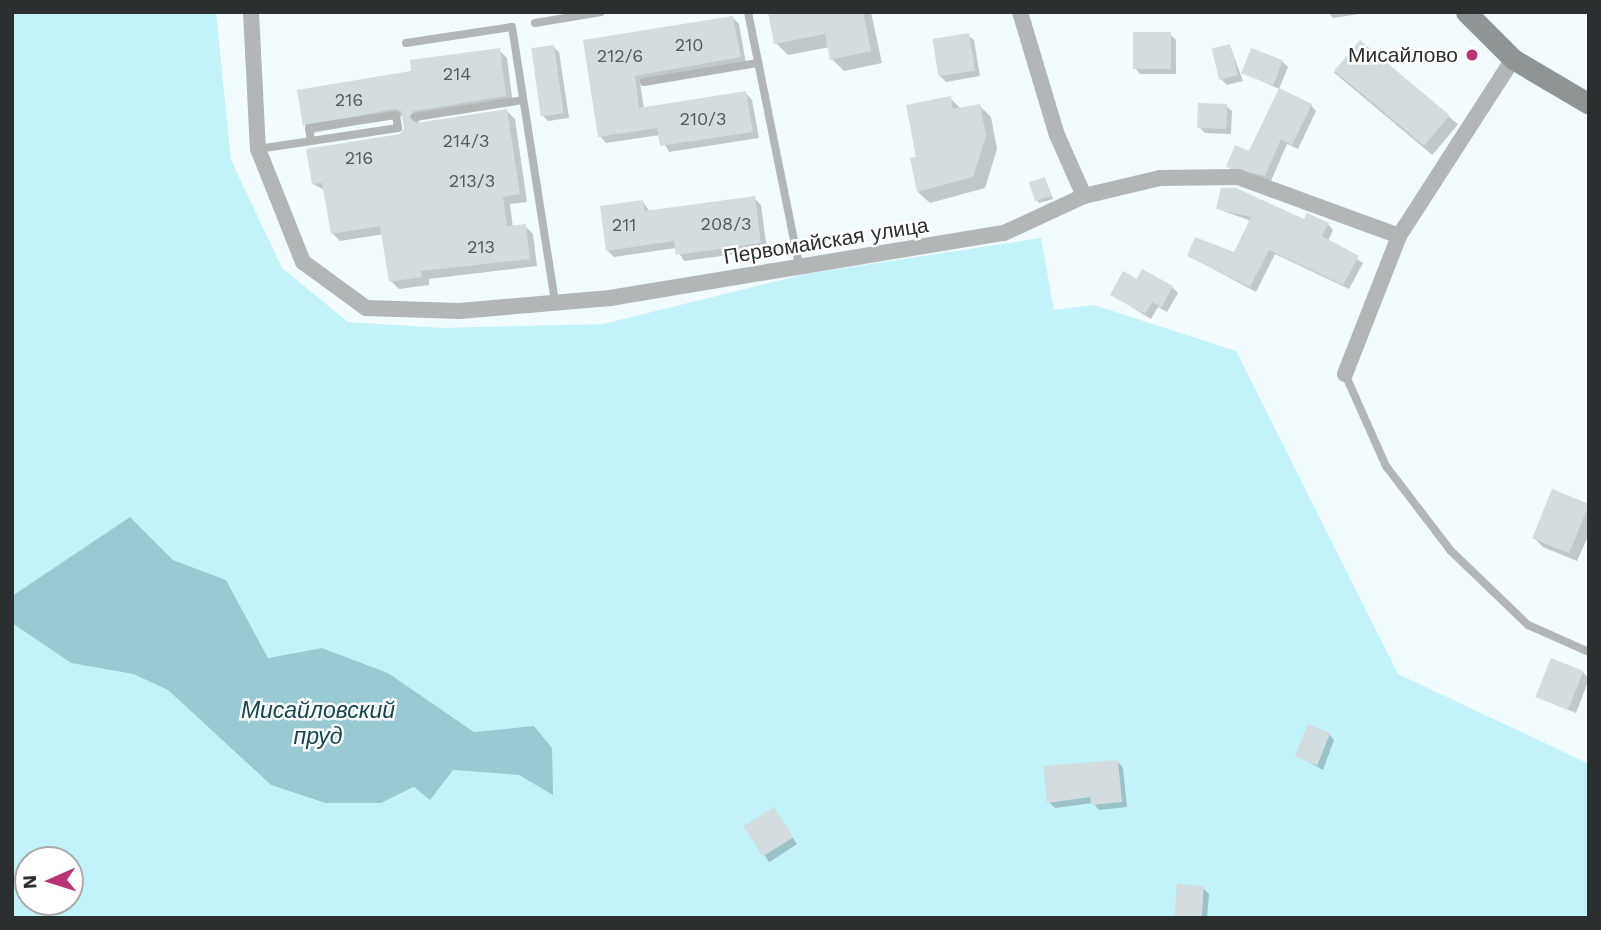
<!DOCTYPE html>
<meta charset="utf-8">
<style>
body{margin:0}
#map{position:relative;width:1601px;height:930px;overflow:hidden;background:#f2fbfd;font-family:"Work Sans",sans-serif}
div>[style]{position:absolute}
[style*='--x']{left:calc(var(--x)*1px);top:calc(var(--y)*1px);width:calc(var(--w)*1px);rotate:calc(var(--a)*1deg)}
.green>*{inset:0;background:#c1f3f9}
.water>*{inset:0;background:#97cad1}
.shadow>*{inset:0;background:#0003;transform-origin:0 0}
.building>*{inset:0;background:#d3dcde;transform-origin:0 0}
.lane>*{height:8px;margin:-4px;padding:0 4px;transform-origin:4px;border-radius:4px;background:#b2b6b6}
.street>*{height:16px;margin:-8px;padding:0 8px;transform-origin:8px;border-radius:8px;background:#b2b6b6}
.secondary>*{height:21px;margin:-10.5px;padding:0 10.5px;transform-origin:10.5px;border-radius:10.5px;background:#8f9595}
.dots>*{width:19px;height:19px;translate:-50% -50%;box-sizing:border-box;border:4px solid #fff;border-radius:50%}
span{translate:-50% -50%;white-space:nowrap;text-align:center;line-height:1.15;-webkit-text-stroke:5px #fff;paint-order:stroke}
.number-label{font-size:18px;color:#555a5b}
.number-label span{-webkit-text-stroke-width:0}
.poi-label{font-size:21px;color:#2b2f2f}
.right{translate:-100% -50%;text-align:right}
.street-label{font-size:21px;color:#2b2f2f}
.water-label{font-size:23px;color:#16454b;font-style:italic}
.frame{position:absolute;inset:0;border:14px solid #2b2f2f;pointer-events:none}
.north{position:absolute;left:14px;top:846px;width:70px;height:70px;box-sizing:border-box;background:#fff;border:2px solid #aaacac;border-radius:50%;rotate:267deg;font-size:19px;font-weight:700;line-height:28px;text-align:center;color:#2b2f2f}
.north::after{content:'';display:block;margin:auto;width:24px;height:32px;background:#ba3374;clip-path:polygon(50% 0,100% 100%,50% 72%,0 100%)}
</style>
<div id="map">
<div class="green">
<div style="clip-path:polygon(evenodd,12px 12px,216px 12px,231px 160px,282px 268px,348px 322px,442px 328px,603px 324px,805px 274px,1041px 238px,1054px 310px,1094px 305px,1236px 351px,1398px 674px,1589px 764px,1589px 918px,12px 918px,12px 623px,71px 663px,133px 674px,168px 690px,271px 785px,324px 803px,381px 803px,453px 770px,519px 775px,553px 794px,534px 726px,474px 732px,388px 673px,322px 648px,268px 658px,226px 580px,173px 560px,130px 517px,12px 596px,12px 12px,28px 860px,70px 860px,70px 902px,28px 902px,28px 860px)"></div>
</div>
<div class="water">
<div style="clip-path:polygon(130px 517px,173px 560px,226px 580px,268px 658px,322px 648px,388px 673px,474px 732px,534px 726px,552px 748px,553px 795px,519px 775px,453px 770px,430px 800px,414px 787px,381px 803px,325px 803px,271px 785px,168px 690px,133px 674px,71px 663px,12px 623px,12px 596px)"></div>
</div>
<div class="shadow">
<div style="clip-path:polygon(769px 12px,871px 12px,882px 63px,844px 71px,832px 59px,830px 47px,788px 55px,776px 43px)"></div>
<div style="clip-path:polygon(1328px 12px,1373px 12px,1333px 18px)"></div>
<div style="clip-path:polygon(733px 18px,739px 24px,746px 64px,640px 82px,644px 109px,746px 93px,752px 100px,759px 138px,669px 152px,660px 135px,606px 143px,600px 136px,585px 42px)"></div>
<div style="clip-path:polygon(1170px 34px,1176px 40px,1176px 74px,1140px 74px,1135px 68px)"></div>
<div style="clip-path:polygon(968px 35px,974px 40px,980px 76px,946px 82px,940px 76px)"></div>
<div style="left:1360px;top:42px;width:128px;height:40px;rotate:40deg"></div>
<div style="clip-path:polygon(1230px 46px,1243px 81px,1227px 85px,1221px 79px)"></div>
<div style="clip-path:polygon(553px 47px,559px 52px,569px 118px,548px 121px,542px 115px)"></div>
<div style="clip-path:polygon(499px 50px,507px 58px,513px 104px,422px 118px,416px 125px,507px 111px,515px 119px,527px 202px,510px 204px,513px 228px,525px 226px,533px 234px,537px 266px,429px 279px,429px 285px,399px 289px,391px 281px,384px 234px,340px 241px,332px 233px,326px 191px,313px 184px,400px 136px,406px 130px,404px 116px,313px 133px,305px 125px,413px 73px)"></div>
<div style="clip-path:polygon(1282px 61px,1288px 67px,1279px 89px,1244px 73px)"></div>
<div style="clip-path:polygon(950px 98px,961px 109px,979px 105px,991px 117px,997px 149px,985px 188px,930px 203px,918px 192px,918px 158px)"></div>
<div style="clip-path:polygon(1311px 105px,1316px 111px,1298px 149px,1287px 144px,1271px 181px,1234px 172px,1228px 166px)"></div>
<div style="clip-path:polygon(1226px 106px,1232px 111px,1231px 134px,1205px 133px,1199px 127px)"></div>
<div style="clip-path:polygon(1045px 179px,1053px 199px,1039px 203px,1037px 200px)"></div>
<div style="clip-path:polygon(754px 198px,761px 205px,767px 250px,684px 261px,676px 248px,614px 257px,607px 250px,643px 202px,650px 212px)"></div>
<div style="clip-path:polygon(1218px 209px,1328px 224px,1333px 230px,1328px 241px,1363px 263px,1349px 289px,1275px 254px,1256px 292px,1189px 256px,1235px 255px,1251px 221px)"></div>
<div style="clip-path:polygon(1138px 281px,1172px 287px,1178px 293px,1167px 312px,1158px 307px,1151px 319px,1112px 295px)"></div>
<div style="clip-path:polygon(1589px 507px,1589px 534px,1577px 561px,1543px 547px,1534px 538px)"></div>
<div style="clip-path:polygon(1583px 672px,1589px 679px,1576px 713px,1538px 696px)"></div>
<div style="clip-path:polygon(1329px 734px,1334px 740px,1323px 770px,1298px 756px)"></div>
<div style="clip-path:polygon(1118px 762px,1123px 768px,1127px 807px,1099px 810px,1093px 803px,1055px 808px,1049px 802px)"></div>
<div style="left:774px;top:809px;width:42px;height:33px;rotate:57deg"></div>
<div style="clip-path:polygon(1203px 888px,1209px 894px,1207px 918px,1177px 918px)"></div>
</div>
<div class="building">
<div style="clip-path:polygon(768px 12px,863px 12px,871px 51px,830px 60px,825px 34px,774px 44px)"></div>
<div style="clip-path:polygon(733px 16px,741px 57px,635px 76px,639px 108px,746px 91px,753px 132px,660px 146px,657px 128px,598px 137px,583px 40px)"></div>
<div style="left:1171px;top:32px;width:37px;height:38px;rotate:90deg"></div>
<div style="left:969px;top:33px;width:38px;height:37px;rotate:81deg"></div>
<div style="left:1360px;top:40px;width:117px;height:40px;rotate:40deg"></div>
<div style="left:1230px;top:44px;width:32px;height:19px;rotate:76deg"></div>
<div style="left:554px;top:45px;width:69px;height:23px;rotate:82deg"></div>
<div style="clip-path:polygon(500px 48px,506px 96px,414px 111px,409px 117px,416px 123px,507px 109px,520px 194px,503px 197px,507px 226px,526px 224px,530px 259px,421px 271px,422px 277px,389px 282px,380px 226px,331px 234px,322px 183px,312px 184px,306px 149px,400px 134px,404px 128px,401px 111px,395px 109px,303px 126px,297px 90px,411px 71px,410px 60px)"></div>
<div style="left:1251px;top:48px;width:34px;height:27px;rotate:21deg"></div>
<div style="clip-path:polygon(1279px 88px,1312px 104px,1292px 145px,1281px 139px,1265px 176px,1226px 167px,1235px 145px,1249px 151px)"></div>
<div style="clip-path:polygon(951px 96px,953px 109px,980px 104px,986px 136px,973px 177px,917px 192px,910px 158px,916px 157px,906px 105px)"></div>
<div style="left:1198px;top:103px;width:29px;height:25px;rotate:2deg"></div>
<div style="left:1045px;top:177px;width:20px;height:17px;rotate:72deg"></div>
<div style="clip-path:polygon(1221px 188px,1236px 188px,1304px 219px,1307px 213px,1329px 223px,1322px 236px,1359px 256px,1343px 285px,1269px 250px,1250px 287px,1187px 256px,1195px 237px,1234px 252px,1251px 217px,1216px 209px)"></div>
<div style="clip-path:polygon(755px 196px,761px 243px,676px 255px,674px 241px,606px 251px,600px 206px,643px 200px,645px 211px)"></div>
<div style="clip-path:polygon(1142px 269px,1173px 286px,1161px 308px,1152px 302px,1145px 314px,1110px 295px,1123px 271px,1137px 279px)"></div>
<div style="left:1552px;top:489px;width:40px;height:53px;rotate:22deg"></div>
<div style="left:1551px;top:658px;width:35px;height:42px;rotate:22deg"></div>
<div style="left:1308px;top:724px;width:24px;height:35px;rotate:22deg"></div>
<div style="clip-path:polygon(1118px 760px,1122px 802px,1091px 805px,1090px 797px,1047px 803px,1043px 766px)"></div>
<div style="left:774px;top:807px;width:36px;height:36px;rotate:58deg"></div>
<div style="left:1177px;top:884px;width:27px;height:34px;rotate:4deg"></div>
</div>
<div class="lane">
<div style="--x:748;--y:12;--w:259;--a:78.6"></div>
<div style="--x:535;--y:23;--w:67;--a:-9.5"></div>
<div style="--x:406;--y:43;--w:107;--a:-8.6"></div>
<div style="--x:512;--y:27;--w:279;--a:81.1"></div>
<div style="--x:644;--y:82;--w:116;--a:-9.5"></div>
<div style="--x:415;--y:117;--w:109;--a:-8.9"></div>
<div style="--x:258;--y:149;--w:54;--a:-8.6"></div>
<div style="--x:311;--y:141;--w:88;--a:-8.5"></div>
<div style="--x:398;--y:128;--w:13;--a:-99"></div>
<div style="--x:396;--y:115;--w:88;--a:171.5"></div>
<div style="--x:309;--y:128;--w:13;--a:81"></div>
<div style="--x:1345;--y:374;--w:101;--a:66"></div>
<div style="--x:1386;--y:466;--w:107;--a:52.6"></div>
<div style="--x:1451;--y:551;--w:107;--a:43.9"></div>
<div style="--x:1528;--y:625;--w:67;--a:23.9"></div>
</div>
<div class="street">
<div style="--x:251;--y:12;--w:137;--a:87.1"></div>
<div style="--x:258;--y:149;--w:122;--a:68.3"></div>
<div style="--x:303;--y:262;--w:78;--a:36.1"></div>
<div style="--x:366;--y:308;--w:93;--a:1.8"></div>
<div style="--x:459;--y:311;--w:152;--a:-4.9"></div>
<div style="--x:610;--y:298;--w:399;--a:-9.4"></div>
<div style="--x:1004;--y:233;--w:88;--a:-24.8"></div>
<div style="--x:1084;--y:196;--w:78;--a:-13.3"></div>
<div style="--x:1160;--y:178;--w:78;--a:-0.7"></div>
<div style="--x:1238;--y:177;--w:171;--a:20.1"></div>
<div style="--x:1020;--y:12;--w:128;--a:73.3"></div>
<div style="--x:1057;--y:135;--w:67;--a:66.1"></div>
<div style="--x:1345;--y:374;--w:148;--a:-68.6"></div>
<div style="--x:1399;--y:236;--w:211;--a:-57.2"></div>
</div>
<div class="secondary">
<div style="--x:1466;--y:12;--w:66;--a:45"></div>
<div style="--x:1513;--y:59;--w:88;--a:30.6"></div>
</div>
<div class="dots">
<div style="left:1472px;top:55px;background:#ba3374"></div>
</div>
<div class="number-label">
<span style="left:689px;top:45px">210</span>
<span style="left:620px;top:56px">212/6</span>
<span style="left:457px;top:74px">214</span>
<span style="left:349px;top:100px">216</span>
<span style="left:703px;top:119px">210/3</span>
<span style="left:466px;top:141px">214/3</span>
<span style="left:359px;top:158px">216</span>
<span style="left:472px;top:181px">213/3</span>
<span style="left:726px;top:224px">208/3</span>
<span style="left:624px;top:225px">211</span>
<span style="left:481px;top:247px">213</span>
</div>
<div class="poi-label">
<span class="right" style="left:1458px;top:55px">Мисайлово</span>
</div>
<div class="street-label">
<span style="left:826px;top:241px;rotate:-9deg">Первомайская улица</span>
</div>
<div class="water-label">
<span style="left:318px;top:724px">Мисайловский<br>пруд</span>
</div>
<div class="frame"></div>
<div class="north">N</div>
</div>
